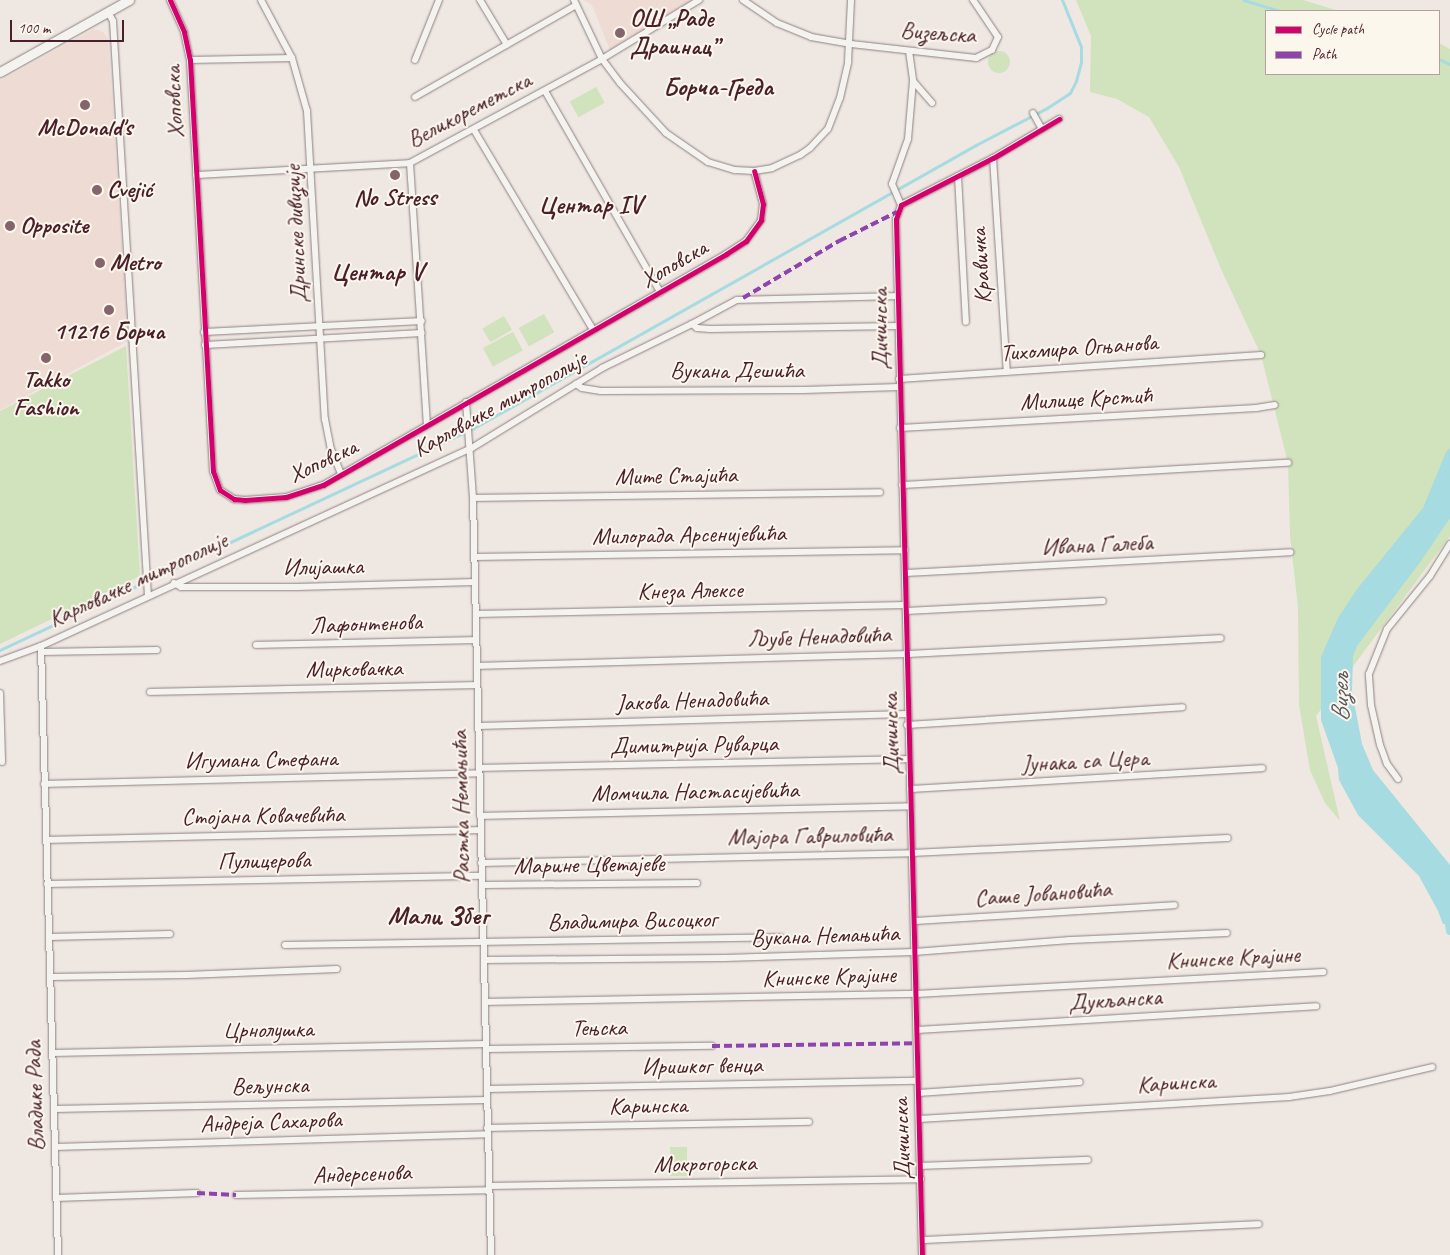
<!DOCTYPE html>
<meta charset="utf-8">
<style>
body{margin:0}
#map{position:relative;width:1450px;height:1255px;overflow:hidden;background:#efe7e2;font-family:Caveat,sans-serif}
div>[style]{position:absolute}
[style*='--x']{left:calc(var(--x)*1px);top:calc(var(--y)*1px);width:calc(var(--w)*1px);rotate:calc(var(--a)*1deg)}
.built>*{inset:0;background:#eedbd4}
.green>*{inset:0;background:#d0e3bc;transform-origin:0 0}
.round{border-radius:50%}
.water>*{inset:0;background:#a6dbe1}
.stream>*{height:2.5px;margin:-1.25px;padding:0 1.25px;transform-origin:1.25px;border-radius:1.25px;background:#a6dbe1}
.canal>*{height:8px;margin:-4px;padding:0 4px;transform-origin:4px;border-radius:4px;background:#a6dbe1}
.roads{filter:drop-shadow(0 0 1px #8d8181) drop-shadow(0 0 1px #8d8181)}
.street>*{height:6px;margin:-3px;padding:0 3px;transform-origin:3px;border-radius:3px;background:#f5f3ef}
.secondary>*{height:9px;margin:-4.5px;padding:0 4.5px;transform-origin:4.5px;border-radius:4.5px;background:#f5f3ef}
.quiet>*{height:4px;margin-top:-2px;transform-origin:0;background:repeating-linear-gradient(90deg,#8e44ad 0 8px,transparent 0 12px)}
.cycleway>*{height:5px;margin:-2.5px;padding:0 2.5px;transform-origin:2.5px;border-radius:2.5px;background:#d6006c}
.dots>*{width:14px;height:14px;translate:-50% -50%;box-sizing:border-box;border:2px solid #fbf7ec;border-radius:50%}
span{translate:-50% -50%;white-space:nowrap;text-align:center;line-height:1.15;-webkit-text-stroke:4px #fbf7ec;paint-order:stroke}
.poi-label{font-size:24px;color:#4a1f2b;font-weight:700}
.left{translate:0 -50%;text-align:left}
.street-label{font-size:24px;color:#4a1f2b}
.neighbourhood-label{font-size:25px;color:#4a1f2b;font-weight:700}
.water-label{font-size:25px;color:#5c5661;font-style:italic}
.quarter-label{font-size:26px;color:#4a1f2b;font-weight:700}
.legend{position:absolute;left:1265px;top:10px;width:175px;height:65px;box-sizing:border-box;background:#fbf7ec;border:1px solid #b4a19f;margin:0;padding:6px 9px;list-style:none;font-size:15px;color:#4a1f2b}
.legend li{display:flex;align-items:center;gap:10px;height:25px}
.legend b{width:25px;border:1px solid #b4a19f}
.scale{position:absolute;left:10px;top:20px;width:114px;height:22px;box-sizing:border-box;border:2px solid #4a1f2b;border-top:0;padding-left:6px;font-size:15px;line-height:18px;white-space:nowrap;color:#4a1f2b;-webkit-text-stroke:4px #fbf7ec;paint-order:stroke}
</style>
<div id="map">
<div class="built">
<div style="clip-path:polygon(583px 0,692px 0,610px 50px,592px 5px)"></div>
<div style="clip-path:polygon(94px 29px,103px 32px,108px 39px,128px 341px,0 410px,0 81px)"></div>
</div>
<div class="green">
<div style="clip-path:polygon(1076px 0,1303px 0,1339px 11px,1266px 11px,1266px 74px,1439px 74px,1439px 43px,1450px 49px,1450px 536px,1316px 716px,1340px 821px,1325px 803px,1310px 770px,1299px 705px,1298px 608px,1290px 535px,1288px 463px,1261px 355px,1221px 269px,1179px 167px,1149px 117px,1117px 99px,1090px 92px,1091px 36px)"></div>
<div class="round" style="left:988px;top:51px;width:22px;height:22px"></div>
<div style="left:596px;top:87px;width:18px;height:30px;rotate:61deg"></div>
<div style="left:544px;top:314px;width:21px;height:29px;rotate:61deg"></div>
<div style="left:504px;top:316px;width:16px;height:25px;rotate:60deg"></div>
<div style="left:513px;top:332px;width:21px;height:34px;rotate:62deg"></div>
<div style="clip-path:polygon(126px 346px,140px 576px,0 644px,0 411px)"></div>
<div style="left:670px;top:1147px;width:17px;height:29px"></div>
</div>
<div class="water">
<div style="clip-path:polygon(1450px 448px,1450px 518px,1421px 561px,1357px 646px,1353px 657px,1352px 691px,1362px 744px,1373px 770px,1450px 865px,1450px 925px,1443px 924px,1438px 911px,1419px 876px,1358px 815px,1339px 780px,1338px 768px,1321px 720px,1321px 657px,1338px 618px,1357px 589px,1423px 508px,1446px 452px)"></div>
</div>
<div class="stream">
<div style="--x:1244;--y:0;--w:38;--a:17"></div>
<div style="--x:1439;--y:59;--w:12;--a:24"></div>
<div style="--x:0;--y:650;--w:523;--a:-25.1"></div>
<div style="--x:474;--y:428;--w:576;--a:-29.41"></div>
<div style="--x:976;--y:145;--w:80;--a:-27.5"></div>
<div style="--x:1047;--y:108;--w:27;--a:-33"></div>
<div style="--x:1070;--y:93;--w:13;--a:-63"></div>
<div style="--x:1076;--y:81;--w:20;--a:-75"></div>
<div style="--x:1081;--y:62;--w:15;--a:-90"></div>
<div style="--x:1081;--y:47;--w:51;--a:-112"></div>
</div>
<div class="canal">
<div style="--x:1448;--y:915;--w:16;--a:83"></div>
</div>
<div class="roads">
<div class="street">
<div style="--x:170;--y:0;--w:35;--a:66"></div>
<div style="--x:184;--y:32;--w:29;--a:78"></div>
<div style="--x:190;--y:60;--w:412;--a:86.8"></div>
<div style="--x:213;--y:471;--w:20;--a:70"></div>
<div style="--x:220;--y:490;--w:17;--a:33"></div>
<div style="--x:234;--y:499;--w:11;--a:5"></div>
<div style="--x:245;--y:500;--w:41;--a:-4.2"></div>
<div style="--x:286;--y:497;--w:39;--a:-18"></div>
<div style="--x:323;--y:485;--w:465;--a:-29.8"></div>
<div style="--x:726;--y:254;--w:24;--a:-33"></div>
<div style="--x:746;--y:241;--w:26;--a:-54"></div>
<div style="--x:761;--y:220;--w:16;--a:-83"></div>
<div style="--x:763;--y:204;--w:34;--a:-105"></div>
<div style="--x:261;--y:0;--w:66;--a:61.9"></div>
<div style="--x:292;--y:58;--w:55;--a:74.2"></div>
<div style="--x:307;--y:111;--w:309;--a:86.7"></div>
<div style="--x:325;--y:419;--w:31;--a:79"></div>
<div style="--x:331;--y:449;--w:27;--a:68"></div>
<div style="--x:480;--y:0;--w:52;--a:59"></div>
<div style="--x:574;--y:0;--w:65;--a:64.6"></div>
<div style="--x:602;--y:59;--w:30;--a:53"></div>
<div style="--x:620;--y:83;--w:68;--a:47.4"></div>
<div style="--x:666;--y:133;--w:51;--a:34.6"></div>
<div style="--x:708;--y:162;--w:28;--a:17"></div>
<div style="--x:735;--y:170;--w:19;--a:3"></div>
<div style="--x:754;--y:171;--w:18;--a:-9"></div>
<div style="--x:772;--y:168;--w:31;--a:-25"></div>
<div style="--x:800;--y:155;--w:12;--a:-35"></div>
<div style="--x:810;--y:148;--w:26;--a:-47"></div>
<div style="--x:828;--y:129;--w:33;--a:-69"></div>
<div style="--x:840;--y:98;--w:37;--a:-77"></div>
<div style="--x:848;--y:62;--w:62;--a:-87.2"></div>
<div style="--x:743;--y:0;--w:41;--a:34.1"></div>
<div style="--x:777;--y:23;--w:37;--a:22"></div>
<div style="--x:811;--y:37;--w:41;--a:9.9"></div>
<div style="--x:851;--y:44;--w:126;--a:6.4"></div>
<div style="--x:976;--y:58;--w:18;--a:-27"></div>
<div style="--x:992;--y:50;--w:14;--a:-65"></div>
<div style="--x:998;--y:37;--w:45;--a:-124"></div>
<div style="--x:108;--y:12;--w:10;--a:61"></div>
<div style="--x:113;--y:21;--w:576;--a:86.52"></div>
<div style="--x:909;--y:51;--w:30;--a:82"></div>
<div style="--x:913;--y:81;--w:29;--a:49"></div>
<div style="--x:190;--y:60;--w:102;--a:-1.1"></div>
<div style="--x:415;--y:60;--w:65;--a:-68.2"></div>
<div style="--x:545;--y:91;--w:232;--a:60.2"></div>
<div style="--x:415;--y:97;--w:185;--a:-29.7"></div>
<div style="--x:1033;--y:113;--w:18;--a:61"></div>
<div style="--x:474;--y:130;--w:233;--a:59.2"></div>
<div style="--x:993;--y:158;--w:214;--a:86.3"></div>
<div style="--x:410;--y:163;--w:262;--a:86.3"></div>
<div style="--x:196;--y:175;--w:214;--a:-3.2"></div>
<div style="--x:410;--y:163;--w:218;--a:-28.4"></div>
<div style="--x:602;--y:59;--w:114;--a:-31.3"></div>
<div style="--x:958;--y:176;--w:146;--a:86.9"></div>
<div style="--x:901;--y:205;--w:23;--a:-113"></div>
<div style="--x:892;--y:184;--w:48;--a:-70.4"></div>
<div style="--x:908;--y:139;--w:58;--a:-85.1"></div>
<div style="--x:692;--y:324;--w:6;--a:39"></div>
<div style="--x:697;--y:328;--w:13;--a:4"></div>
<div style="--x:710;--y:329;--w:188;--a:-0.9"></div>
<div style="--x:204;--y:332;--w:218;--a:-2.9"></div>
<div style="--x:205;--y:345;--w:217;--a:-3.2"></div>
<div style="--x:899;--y:379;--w:363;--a:-3.8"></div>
<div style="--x:576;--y:384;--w:7;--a:34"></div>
<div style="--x:582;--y:388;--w:19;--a:9"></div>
<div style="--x:601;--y:391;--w:203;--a:-0.3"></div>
<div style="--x:804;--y:390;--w:95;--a:-1.8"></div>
<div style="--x:466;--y:402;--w:96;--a:85.8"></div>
<div style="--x:473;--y:498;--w:757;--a:88.64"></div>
<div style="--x:900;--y:428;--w:357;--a:-3.2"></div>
<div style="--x:1256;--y:408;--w:19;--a:-9"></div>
<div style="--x:902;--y:485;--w:387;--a:-3.3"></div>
<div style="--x:473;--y:498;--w:407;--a:-0.8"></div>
<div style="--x:474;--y:557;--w:431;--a:-0.9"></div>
<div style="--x:906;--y:573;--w:385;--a:-3.1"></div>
<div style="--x:174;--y:583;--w:8;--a:30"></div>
<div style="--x:181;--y:587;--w:116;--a:0"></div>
<div style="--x:297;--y:587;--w:178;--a:-1.6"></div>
<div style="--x:906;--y:611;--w:197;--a:-2.9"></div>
<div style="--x:476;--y:614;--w:430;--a:-1.2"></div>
<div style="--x:256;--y:645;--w:220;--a:-1.3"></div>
<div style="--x:41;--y:646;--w:609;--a:88.4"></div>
<div style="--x:41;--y:652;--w:116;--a:-1"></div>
<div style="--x:0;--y:661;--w:44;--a:-20.1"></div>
<div style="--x:41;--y:646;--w:472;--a:-24.7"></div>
<div style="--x:470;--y:449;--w:155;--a:-31.5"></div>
<div style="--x:602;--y:368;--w:100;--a:-26.1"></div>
<div style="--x:692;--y:324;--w:51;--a:-28.1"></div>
<div style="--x:737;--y:300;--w:160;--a:-1.4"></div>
<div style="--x:477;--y:666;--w:429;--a:-1.6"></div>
<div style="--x:906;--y:654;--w:315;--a:-2.9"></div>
<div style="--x:150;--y:692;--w:327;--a:-1.2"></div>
<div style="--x:0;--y:693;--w:69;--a:88.3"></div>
<div style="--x:907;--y:725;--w:276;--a:-3.7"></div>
<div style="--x:478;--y:726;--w:429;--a:-1.6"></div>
<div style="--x:479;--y:768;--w:430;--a:-1.2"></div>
<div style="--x:1398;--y:779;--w:19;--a:-126"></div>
<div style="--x:1387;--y:764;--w:20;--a:-110"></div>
<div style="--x:1380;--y:745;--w:41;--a:-102.7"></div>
<div style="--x:1371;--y:705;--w:31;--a:-94"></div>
<div style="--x:1369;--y:674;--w:48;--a:-68.2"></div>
<div style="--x:1387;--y:629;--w:68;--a:-50.9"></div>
<div style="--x:1430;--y:576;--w:38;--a:-58"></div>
<div style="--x:44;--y:784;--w:435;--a:-1.4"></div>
<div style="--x:910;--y:789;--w:353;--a:-3.4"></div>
<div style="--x:480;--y:816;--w:431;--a:-1.3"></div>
<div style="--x:46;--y:840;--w:435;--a:-1.3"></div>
<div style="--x:481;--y:863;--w:431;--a:-1.3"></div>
<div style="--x:912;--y:853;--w:316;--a:-2.7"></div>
<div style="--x:47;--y:884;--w:435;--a:-1.1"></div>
<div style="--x:482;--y:885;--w:215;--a:-0.5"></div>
<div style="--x:914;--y:921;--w:261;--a:-3.5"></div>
<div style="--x:49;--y:937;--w:121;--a:-1.4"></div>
<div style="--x:285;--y:945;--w:496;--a:-0.9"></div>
<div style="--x:484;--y:960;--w:241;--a:-0.5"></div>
<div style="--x:725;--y:958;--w:189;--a:-1.8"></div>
<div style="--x:914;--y:952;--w:157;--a:-4.4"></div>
<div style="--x:1071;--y:940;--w:156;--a:-2.6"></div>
<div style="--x:50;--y:977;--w:136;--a:-0.8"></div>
<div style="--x:186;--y:975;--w:151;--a:-2.3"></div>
<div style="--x:485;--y:1002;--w:431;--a:-1.1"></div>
<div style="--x:916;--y:994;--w:408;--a:-3.1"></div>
<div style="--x:917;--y:1030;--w:400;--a:-3.4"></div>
<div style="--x:486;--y:1049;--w:226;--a:-0.8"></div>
<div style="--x:52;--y:1053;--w:434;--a:-1.2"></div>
<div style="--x:487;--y:1089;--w:430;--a:-1.1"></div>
<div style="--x:918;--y:1093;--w:162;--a:-3.9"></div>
<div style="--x:54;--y:1109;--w:433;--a:-1.2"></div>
<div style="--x:919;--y:1119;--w:371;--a:-3.4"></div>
<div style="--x:1289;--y:1097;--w:41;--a:-8.3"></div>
<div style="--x:1330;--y:1091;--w:105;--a:-13.2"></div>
<div style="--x:487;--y:1128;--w:322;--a:-1.1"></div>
<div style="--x:55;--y:1147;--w:433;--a:-1.7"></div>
<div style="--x:921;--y:1166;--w:167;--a:-2.1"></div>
<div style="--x:489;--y:1186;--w:432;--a:-0.9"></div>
<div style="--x:236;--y:1195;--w:253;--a:-1.1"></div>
<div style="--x:56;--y:1198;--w:141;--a:-2"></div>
<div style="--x:922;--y:1240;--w:337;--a:-2.7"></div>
<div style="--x:922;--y:1255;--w:1036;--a:-91.44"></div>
<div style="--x:896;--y:219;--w:15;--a:-70"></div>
<div style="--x:901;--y:205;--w:103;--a:-27.1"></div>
<div style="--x:993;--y:158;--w:77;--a:-30.6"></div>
</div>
<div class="secondary">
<div style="--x:0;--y:72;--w:148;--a:-29.2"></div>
</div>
</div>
<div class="quiet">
<div style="--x:743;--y:298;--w:112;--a:-30.7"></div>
<div style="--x:839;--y:241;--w:65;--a:-26.6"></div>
<div style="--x:712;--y:1046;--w:205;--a:-0.8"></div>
<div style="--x:197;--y:1193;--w:39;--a:3"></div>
</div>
<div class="cycleway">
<div style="--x:170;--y:0;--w:35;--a:66"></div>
<div style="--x:184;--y:32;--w:29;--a:78"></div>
<div style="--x:190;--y:60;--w:412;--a:86.8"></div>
<div style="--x:213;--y:471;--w:20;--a:70"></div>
<div style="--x:220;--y:490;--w:17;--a:33"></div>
<div style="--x:234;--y:499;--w:11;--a:5"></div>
<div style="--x:245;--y:500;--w:41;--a:-4.2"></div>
<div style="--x:286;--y:497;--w:39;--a:-18"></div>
<div style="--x:323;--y:485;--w:465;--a:-29.8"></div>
<div style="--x:726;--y:254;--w:24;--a:-33"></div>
<div style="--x:746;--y:241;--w:26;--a:-54"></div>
<div style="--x:761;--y:220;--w:16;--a:-83"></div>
<div style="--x:763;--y:204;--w:34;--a:-105"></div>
<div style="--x:922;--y:1255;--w:1036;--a:-91.44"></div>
<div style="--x:896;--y:219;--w:15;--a:-70"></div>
<div style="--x:901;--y:205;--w:103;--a:-27.1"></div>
<div style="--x:993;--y:158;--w:77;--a:-30.6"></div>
</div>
<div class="dots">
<div style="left:620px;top:33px;background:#84656b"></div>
<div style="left:85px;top:105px;background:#84656b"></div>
<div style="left:395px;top:175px;background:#84656b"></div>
<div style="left:97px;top:190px;background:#84656b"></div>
<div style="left:10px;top:226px;background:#84656b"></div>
<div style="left:100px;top:263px;background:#84656b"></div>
<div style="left:109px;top:310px;background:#84656b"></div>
<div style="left:46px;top:358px;background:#84656b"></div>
</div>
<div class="poi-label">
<span class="left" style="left:630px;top:33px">ОШ „Раде<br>Драинац”</span>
<span style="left:85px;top:128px">McDonald's</span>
<span class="left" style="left:107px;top:190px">Cvejić</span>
<span style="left:395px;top:198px">No Stress</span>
<span class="left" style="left:20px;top:226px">Opposite</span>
<span class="left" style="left:110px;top:263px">Metro</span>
<span style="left:109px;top:332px">11216 Борча</span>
<span style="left:46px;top:394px">Takko<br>Fashion</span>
</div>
<div class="street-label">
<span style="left:938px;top:33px;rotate:4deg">Визељска</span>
<span style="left:174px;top:102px;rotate:-93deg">Хоповска</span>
<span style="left:469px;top:110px;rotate:-28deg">Великореметска</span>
<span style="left:296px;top:234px;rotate:-93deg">Дринске дивизије</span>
<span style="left:674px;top:264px;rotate:-30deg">Хоповска</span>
<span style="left:981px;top:266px;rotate:-94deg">Кравичка</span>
<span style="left:880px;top:329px;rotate:-91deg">Дичинска</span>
<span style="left:1079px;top:348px;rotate:-4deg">Тихомира Огњанова</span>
<span style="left:737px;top:371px">Вукана Дешића</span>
<span style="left:1086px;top:399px;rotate:-3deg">Милице Крстић</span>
<span style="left:500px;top:404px;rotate:-29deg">Карловачке митрополије</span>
<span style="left:323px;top:461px;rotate:-25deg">Хоповска</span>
<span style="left:676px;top:476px;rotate:-1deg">Мите Стајића</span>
<span style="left:689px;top:535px;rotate:-1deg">Милорада Арсенијевића</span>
<span style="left:1097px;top:545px;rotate:-3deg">Ивана Галеба</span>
<span style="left:323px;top:567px;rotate:-1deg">Илијашка</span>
<span style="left:138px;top:580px;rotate:-25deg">Карловачке митрополије</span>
<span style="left:690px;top:591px;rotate:-1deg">Кнеза Алексе</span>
<span style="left:366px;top:624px;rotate:-2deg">Лафонтенова</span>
<span style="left:819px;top:637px;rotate:-2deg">Љубе Ненадовића</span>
<span style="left:354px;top:669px;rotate:-1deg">Мирковачка</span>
<span style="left:692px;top:701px;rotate:-2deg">Јакова Ненадовића</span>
<span style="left:891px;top:734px;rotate:-92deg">Дичинска</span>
<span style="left:694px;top:745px;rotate:-1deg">Димитрија Руварца</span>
<span style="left:261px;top:760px;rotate:-1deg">Игумана Стефана</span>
<span style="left:1085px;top:761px;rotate:-3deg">Јунака са Цера</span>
<span style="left:695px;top:792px;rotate:-1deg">Момчила Настасијевића</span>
<span style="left:461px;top:807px;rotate:-91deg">Растка Немањића</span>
<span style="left:263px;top:816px;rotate:-1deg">Стојана Ковачевића</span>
<span style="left:810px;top:836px;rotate:-1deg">Мајора Гавриловића</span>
<span style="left:264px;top:861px;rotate:-1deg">Пулицерова</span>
<span style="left:589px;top:865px;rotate:-1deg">Марине Цветајеве</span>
<span style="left:1043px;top:894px;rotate:-4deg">Саше Јовановића</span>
<span style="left:632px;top:921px;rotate:-1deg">Владимира Висоцког</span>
<span style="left:825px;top:936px;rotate:-2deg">Вукана Немањића</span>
<span style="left:1233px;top:958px;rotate:-3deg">Книнске Крајине</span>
<span style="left:829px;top:977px;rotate:-2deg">Книнске Крајине</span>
<span style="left:1115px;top:1000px;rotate:-4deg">Дукљанска</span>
<span style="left:599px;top:1028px;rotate:-1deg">Тењска</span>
<span style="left:268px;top:1030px;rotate:-1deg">Црнолушка</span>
<span style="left:702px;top:1066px;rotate:-1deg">Иришког венца</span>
<span style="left:1176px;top:1083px;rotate:-4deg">Каринска</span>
<span style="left:270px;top:1086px;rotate:-1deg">Вељунска</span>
<span style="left:35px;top:1096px;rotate:-92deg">Владике Рада</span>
<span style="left:648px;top:1106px;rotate:-1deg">Каринска</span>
<span style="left:271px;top:1122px;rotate:-2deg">Андреја Сахарова</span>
<span style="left:902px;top:1139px;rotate:-92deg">Дичинска</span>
<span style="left:705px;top:1164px;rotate:-1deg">Мокрогорска</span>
<span style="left:362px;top:1174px;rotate:-2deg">Андерсенова</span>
</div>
<div class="neighbourhood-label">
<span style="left:590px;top:205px">Центар IV</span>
<span style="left:377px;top:272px">Центар V</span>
</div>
<div class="water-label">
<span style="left:1340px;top:697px;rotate:-90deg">Визељ</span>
</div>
<div class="quarter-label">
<span style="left:718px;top:87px">Борча-Греда</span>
<span style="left:438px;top:916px">Мали Збег</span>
</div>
<ul class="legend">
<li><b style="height:6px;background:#d6006c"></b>Cycle path</li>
<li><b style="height:6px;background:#8e44ad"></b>Path</li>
</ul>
<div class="scale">100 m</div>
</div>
